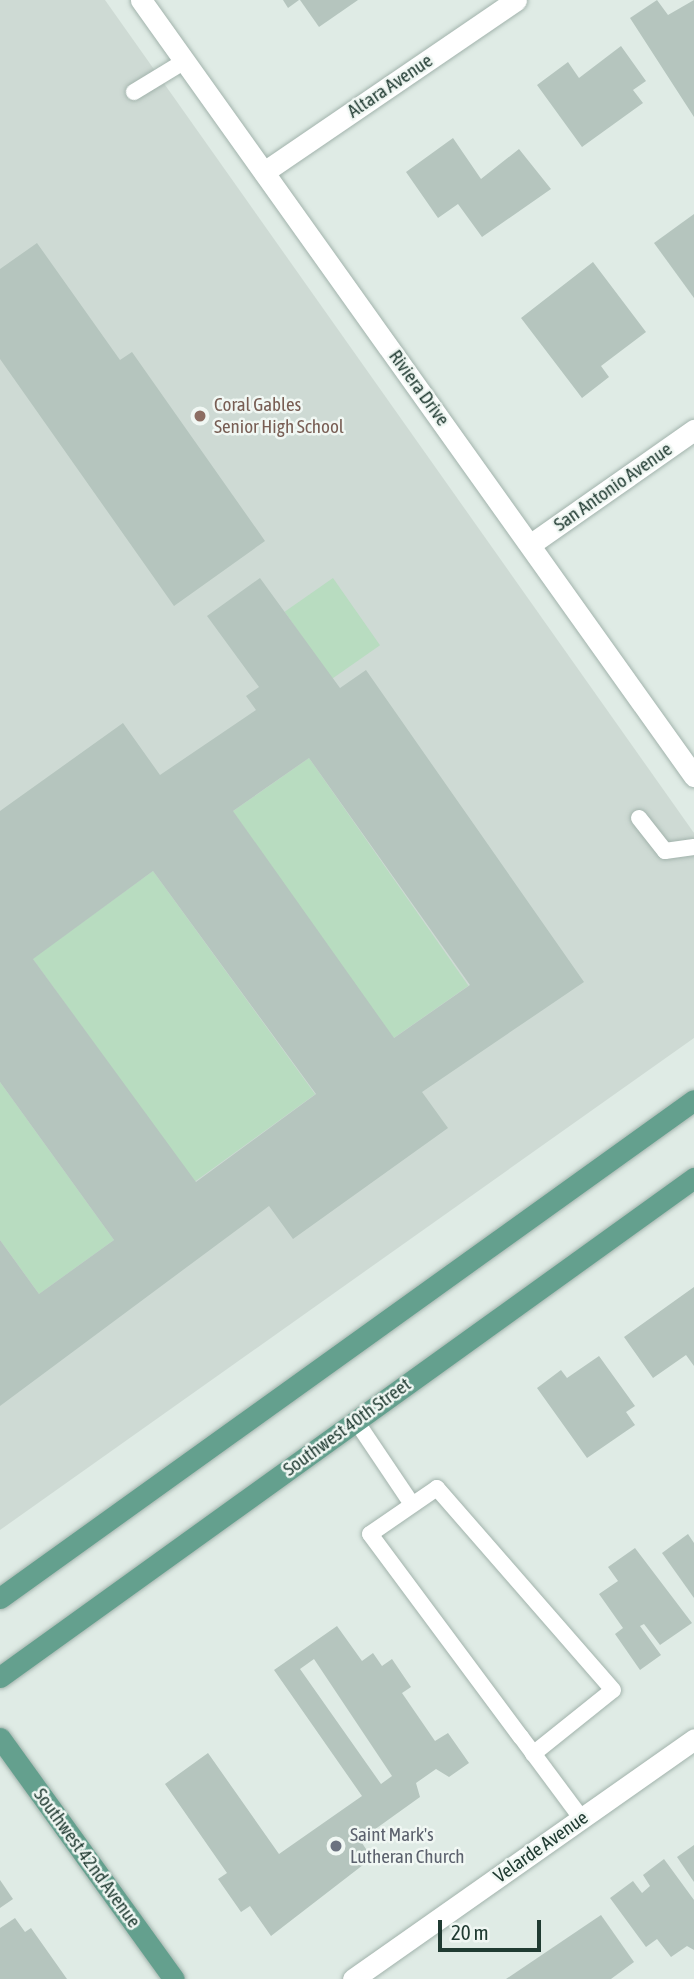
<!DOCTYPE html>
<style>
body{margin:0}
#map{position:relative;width:694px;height:1979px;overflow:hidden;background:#dfebe5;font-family:"Asap Condensed",sans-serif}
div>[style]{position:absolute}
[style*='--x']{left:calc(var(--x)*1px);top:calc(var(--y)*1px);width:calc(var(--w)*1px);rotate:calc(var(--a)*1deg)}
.built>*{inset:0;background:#cedad4}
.green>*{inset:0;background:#b8dcc0;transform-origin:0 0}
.building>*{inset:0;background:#b5c5be}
.roads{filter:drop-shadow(0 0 2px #a2b3ac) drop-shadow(0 0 2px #a2b3ac)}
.service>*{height:16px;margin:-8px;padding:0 8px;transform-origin:8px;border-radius:8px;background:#fff}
.minor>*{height:21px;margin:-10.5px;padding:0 10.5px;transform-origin:10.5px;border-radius:10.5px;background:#fff}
.tertiary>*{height:21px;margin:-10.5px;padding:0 10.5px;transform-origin:10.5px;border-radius:10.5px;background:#fff}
.primary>*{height:21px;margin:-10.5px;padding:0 10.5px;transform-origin:10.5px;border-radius:10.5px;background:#64a08e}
.dots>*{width:19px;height:19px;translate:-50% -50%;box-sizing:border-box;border:4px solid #f0f7f3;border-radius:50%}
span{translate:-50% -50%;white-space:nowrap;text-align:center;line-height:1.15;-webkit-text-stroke:5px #f0f7f3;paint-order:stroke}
.street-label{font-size:19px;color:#203b32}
.education-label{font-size:19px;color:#785e54}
.left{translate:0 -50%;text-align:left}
.worship-label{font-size:19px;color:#5b616d}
.scale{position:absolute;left:438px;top:1920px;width:103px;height:32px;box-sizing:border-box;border:4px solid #203b32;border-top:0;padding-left:9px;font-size:21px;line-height:24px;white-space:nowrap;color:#203b32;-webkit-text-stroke:5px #f0f7f3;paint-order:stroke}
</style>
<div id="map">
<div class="built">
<div style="clip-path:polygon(0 0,105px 0,694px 833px,694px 1038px,0 1530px)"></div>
</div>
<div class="green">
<div style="left:333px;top:578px;width:82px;height:59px;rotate:55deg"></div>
<div style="left:309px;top:758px;width:278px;height:93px;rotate:55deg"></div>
<div style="left:153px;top:871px;width:276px;height:149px;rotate:54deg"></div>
<div style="clip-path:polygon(0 1082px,114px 1240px,39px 1294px,0 1240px)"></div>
</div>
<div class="building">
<div style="clip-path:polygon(283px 0,299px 0,288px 8px)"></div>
<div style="clip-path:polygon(300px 0,358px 0,319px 27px)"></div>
<div style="clip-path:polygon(657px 0,668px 15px,694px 0,694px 117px,630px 18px)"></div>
<div style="clip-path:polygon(621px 46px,646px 81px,633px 90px,643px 103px,582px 147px,537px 85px,568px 62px,579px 78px)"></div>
<div style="clip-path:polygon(453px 138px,481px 179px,519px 149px,551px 189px,482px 237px,458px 204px,438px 218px,406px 172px)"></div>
<div style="clip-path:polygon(694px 214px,694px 298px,654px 243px)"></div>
<div style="clip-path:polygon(37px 243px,120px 360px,132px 352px,265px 541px,174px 606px,0 359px,0 269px)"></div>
<div style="clip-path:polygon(593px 262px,646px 332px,601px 366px,609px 377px,582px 398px,521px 318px)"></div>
<div style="clip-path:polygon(evenodd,260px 578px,340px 688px,366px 670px,584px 982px,422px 1092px,448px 1128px,293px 1239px,269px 1206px,0 1406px,0 1240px,39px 1294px,114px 1240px,0 1082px,0 811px,123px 723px,160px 775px,256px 710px,246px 696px,259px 687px,207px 616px,260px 578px,309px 758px,470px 985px,394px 1038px,233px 811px,309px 758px,260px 578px,153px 871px,316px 1094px,196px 1182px,33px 959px,153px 871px)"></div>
<div style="clip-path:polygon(694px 1287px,694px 1366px,686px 1355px,653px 1378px,624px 1337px)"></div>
<div style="clip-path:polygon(599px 1356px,635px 1406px,626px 1412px,635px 1425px,587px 1458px,537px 1388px,561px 1370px,567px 1378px)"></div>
<div style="clip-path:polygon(688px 1534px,694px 1543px,694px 1598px,662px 1553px)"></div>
<div style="clip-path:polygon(635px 1548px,692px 1623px,660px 1645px,644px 1624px,640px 1626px,661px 1655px,640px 1670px,615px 1634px,623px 1628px,599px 1594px,618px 1581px,608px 1567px)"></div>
<div style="clip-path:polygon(evenodd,337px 1626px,362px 1661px,373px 1653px,382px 1666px,392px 1659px,411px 1687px,402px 1693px,435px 1741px,448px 1733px,469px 1763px,449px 1777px,436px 1769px,416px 1783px,420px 1797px,360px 1840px,372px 1858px,271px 1936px,250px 1906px,241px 1912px,218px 1879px,227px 1873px,165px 1784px,208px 1753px,279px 1854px,362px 1796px,274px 1670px,337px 1626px,314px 1659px,392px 1776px,381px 1784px,300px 1669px,314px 1659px)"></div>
<div style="clip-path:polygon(694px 1845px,694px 1882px,677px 1857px)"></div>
<div style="clip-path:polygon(664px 1859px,694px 1900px,694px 1950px,687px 1946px,671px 1957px,657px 1939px,646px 1947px,610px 1898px,633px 1881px,642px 1893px,650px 1886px,643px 1875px)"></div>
<div style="clip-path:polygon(0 1880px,13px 1899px,0 1908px)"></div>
<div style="clip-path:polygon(601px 1915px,634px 1962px,611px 1979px,506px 1979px)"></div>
<div style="clip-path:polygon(15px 1918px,25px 1932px,31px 1928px,67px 1979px,0 1979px,0 1928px)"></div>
</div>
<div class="roads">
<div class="service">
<div style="--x:134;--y:92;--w:60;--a:-31.3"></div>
<div style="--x:639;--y:818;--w:42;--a:51.8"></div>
<div style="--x:665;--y:851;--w:29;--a:-8"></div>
<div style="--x:356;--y:1421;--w:99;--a:56.1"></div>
<div style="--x:533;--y:1754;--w:102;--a:-38.7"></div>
<div style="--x:613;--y:1690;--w:268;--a:-131.1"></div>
<div style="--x:437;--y:1488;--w:81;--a:145.5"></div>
<div style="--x:370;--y:1534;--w:253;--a:53.4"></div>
<div style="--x:521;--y:1737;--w:102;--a:53.4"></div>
</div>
<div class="minor">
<div style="--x:264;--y:172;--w:305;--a:-34.3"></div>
<div style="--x:531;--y:544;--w:199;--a:-35"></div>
<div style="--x:353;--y:1979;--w:417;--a:-35.1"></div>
</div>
<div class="tertiary">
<div style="--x:141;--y:0;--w:953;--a:54.53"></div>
</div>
<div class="primary">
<div style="--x:0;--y:1598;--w:854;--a:-35.66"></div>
<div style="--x:0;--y:1677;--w:855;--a:-35.72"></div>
<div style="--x:0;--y:1738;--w:297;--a:54.2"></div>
</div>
</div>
<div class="dots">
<div style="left:200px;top:416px;background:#8d6e63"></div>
<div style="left:336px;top:1846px;background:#6b7280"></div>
</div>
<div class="street-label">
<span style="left:390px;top:86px;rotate:-34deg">Altara Avenue</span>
<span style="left:419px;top:388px;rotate:54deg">Riviera Drive</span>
<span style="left:613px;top:487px;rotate:-35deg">San Antonio Avenue</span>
<span style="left:347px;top:1427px;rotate:-36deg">Southwest 40th Street</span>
<span style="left:541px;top:1847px;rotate:-35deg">Velarde Avenue</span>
<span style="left:87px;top:1858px;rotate:54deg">Southwest 42nd Avenue</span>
</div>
<div class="education-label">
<span class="left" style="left:214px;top:416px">Coral Gables<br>Senior High School</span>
</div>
<div class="worship-label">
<span class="left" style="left:350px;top:1846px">Saint Mark's<br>Lutheran Church</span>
</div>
<div class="scale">20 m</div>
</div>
